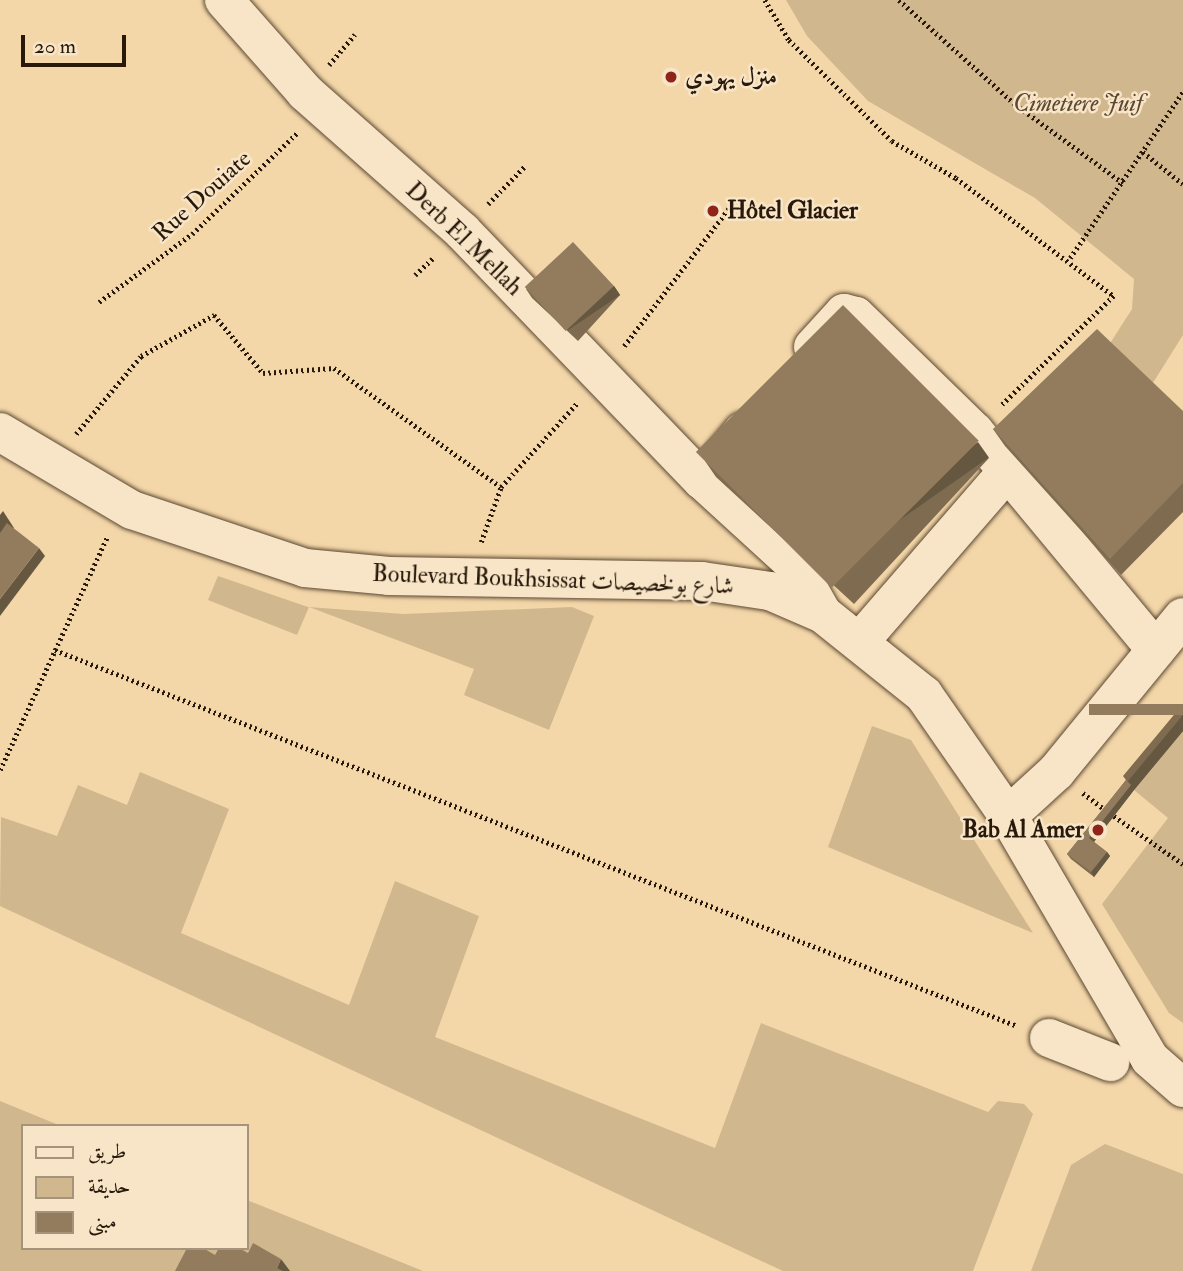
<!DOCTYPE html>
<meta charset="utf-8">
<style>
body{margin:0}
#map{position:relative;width:1183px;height:1271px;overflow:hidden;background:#f4d7a9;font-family:"IM FELL Double Pica",Amiri,serif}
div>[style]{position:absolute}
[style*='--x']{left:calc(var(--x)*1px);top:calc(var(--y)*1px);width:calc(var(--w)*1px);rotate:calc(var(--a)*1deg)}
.green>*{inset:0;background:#d1b78e}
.path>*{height:4.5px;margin-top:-2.25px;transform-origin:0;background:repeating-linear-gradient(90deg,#28190b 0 2px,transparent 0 5.5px)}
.roads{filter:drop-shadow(0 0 2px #5b4832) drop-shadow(0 0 2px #5b4832)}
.street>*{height:38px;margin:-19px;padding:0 19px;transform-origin:19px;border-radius:19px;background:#f8e5c7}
.secondary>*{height:38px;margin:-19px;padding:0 19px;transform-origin:19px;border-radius:19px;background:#f8e5c7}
.wall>*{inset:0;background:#7e6b50}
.shaded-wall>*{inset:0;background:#665741;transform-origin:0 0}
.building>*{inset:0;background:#927c5d;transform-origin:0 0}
.dots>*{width:19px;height:19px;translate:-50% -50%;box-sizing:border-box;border:4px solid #f8e5c7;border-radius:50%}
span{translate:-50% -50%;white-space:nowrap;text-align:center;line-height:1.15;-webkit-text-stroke:5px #f8e5c7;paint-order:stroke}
.poi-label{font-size:24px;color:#28190b;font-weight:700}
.left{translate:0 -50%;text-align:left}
.right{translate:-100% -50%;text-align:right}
.park-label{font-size:24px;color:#5b4832;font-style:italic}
.street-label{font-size:24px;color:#28190b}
.legend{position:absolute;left:21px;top:1124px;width:228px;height:126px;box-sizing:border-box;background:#f8e5c7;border:2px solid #a5937c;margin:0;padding:9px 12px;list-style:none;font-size:21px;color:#28190b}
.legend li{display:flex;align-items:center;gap:14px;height:35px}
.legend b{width:35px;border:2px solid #a5937c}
.scale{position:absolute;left:21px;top:35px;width:105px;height:32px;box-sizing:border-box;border:4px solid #28190b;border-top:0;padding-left:9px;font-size:21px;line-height:24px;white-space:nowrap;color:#28190b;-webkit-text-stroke:5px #f8e5c7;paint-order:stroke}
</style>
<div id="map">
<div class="green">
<div style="clip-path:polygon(786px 0,1183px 0,1183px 335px,1151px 386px,1109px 345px,1132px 309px,1134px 279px,1035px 198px,868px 101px,807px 36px)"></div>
<div style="clip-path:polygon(218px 576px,308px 607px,404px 614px,572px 607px,594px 616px,549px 730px,464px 695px,474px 669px,309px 607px,297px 635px,208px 600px)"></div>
<div style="clip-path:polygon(872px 726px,911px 740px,1033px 933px,828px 847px)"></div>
<div style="clip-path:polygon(1183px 731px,1183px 1023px,1169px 1013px,1102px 904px,1168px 818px,1134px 790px)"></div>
<div style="clip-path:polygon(140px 772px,229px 809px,181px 933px,349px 1005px,395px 881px,479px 916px,435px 1037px,715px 1148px,761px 1023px,988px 1112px,998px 1101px,1024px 1104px,1033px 1114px,973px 1271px,783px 1271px,0 906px,1px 817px,57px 836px,78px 785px,127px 805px)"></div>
<div style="clip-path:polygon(0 1101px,61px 1126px,23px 1126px,23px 1248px,247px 1248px,247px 1200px,423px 1271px,0 1271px)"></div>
<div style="clip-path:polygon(1105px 1144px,1183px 1174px,1183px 1271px,1031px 1271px,1071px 1165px)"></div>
</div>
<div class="path">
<div style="--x:765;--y:0;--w:47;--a:59"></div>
<div style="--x:789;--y:40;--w:144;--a:44.4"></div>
<div style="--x:892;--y:141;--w:74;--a:30"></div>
<div style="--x:956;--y:178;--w:197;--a:36.8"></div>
<div style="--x:1114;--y:296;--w:159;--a:135.8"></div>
<div style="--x:899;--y:0;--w:156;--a:41.9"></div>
<div style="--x:1015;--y:104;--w:134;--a:36.2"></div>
<div style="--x:329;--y:65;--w:40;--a:-50"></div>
<div style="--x:1143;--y:152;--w:51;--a:38.7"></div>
<div style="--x:488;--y:204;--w:53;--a:-45.8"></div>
<div style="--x:1070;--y:258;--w:201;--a:-55.8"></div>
<div style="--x:415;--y:275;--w:26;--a:-43"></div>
<div style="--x:99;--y:302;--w:115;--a:-36.2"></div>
<div style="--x:192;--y:234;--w:146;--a:-43.9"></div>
<div style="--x:624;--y:346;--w:173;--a:-52.7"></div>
<div style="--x:76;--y:434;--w:102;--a:-50.2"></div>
<div style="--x:141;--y:356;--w:84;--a:-29.3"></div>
<div style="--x:214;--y:315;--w:76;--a:49.8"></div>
<div style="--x:263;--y:373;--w:71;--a:-4"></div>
<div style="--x:334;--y:368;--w:205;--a:35.5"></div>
<div style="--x:481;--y:542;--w:59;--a:-70"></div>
<div style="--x:501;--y:487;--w:115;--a:-47.8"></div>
<div style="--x:55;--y:650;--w:1031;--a:21.34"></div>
<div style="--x:0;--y:770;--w:256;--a:-65.3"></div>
<div style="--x:1083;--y:793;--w:30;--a:37"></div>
<div style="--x:1114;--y:816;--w:84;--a:34.8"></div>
</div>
<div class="roads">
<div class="street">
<div style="--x:224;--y:0;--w:123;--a:48.6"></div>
<div style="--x:305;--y:92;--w:210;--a:41.5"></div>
<div style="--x:462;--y:231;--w:346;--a:46.1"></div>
<div style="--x:813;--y:347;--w:46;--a:-47.6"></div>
<div style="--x:844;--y:313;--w:12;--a:14"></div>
<div style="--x:856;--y:316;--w:166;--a:44.3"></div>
<div style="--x:975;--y:432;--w:283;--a:50.3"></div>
<div style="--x:743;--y:431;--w:64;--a:129.9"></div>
<div style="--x:702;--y:480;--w:126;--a:42.4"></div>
<div style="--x:795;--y:565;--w:56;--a:60.3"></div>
<div style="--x:862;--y:639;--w:217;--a:-49.1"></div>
<div style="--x:1008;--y:816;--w:65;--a:-42.5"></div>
<div style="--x:1056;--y:772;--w:200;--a:-50.7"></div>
<div style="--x:1049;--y:1038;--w:66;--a:21.5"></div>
</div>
<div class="secondary">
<div style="--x:0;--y:432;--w:153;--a:30.6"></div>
<div style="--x:132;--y:510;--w:182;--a:18.5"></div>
<div style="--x:305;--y:568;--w:84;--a:5.4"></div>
<div style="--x:389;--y:576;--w:313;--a:0.9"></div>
<div style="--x:702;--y:581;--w:69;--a:8.4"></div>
<div style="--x:770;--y:591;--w:58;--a:23.5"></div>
<div style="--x:823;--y:614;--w:129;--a:38.7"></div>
<div style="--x:924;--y:695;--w:147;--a:55.2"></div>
<div style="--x:1008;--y:816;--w:281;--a:59.7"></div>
<div style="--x:1150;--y:1059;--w:44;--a:41.3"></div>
</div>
</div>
<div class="wall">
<div style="clip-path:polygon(614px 286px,620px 295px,578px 341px,532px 298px,526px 289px)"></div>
<div style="clip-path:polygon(1183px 411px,1183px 512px,1121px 575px,1005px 446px,993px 429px)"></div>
<div style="clip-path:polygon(989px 458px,854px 604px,716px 477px,705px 461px)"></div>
<div style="clip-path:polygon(1183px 704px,1183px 731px,1134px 790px,1094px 842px,1107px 852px,1110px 856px,1094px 877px,1071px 859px,1067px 854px,1126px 780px,1123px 776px)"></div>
</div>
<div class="shaded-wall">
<div style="left:614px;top:286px;width:11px;height:63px;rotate:56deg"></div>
<div style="left:978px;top:442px;width:19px;height:200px;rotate:55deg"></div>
<div style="clip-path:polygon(3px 511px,14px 528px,0 547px,0 515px)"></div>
<div style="clip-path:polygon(39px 548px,45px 556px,0 616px,0 599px)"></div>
<div style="clip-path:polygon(1183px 715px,1183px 731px,1134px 790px,1128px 781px)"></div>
<div style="clip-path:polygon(1131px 785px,1134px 790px,1093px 843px,1089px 838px)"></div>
<div style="clip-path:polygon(1107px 852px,1110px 856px,1094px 877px,1091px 872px)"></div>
<div style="clip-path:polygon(281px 1259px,290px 1271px,279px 1271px,277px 1268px)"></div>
</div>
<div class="building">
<div style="left:573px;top:242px;width:60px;height:66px;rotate:47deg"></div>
<div style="left:843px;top:305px;width:192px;height:208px;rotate:45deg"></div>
<div style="clip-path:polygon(1097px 329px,1183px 411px,1183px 483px,1110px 559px,993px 429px)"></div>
<div style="clip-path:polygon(7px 523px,39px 548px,0 599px,0 533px)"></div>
<div style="left:1183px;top:704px;width:11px;height:94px;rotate:90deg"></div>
<div style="clip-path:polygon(1126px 780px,1131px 785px,1089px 838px,1107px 852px,1091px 872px,1067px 854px)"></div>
<div style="clip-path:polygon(253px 1243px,281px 1259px,277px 1268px,283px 1271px,175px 1271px,187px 1248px,203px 1248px,215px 1255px,219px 1248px,239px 1248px,248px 1253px)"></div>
</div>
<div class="dots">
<div style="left:671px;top:77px;background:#8f2418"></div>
<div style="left:713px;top:211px;background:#8f2418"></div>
<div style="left:1098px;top:830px;background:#8f2418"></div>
</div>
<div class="poi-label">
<span class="left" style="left:685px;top:77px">منزل يهودي</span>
<span class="left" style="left:727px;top:211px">Hôtel Glacier</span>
<span class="right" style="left:1084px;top:830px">Bab Al Amer</span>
</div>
<div class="park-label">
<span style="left:1078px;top:104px">Cimetiere Juif</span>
</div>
<div class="street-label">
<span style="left:202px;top:196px;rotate:-42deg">Rue Douiate</span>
<span style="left:464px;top:239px;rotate:44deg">Derb El Mellah</span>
<span style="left:553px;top:580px;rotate:2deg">Boulevard Boukhsissat شارع بولخصيصات</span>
</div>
<ul class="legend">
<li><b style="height:9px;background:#f8e5c7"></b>طريق</li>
<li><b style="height:19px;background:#d1b78e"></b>حديقة</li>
<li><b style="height:19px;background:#927c5d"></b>مبنى</li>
</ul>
<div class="scale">20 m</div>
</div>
